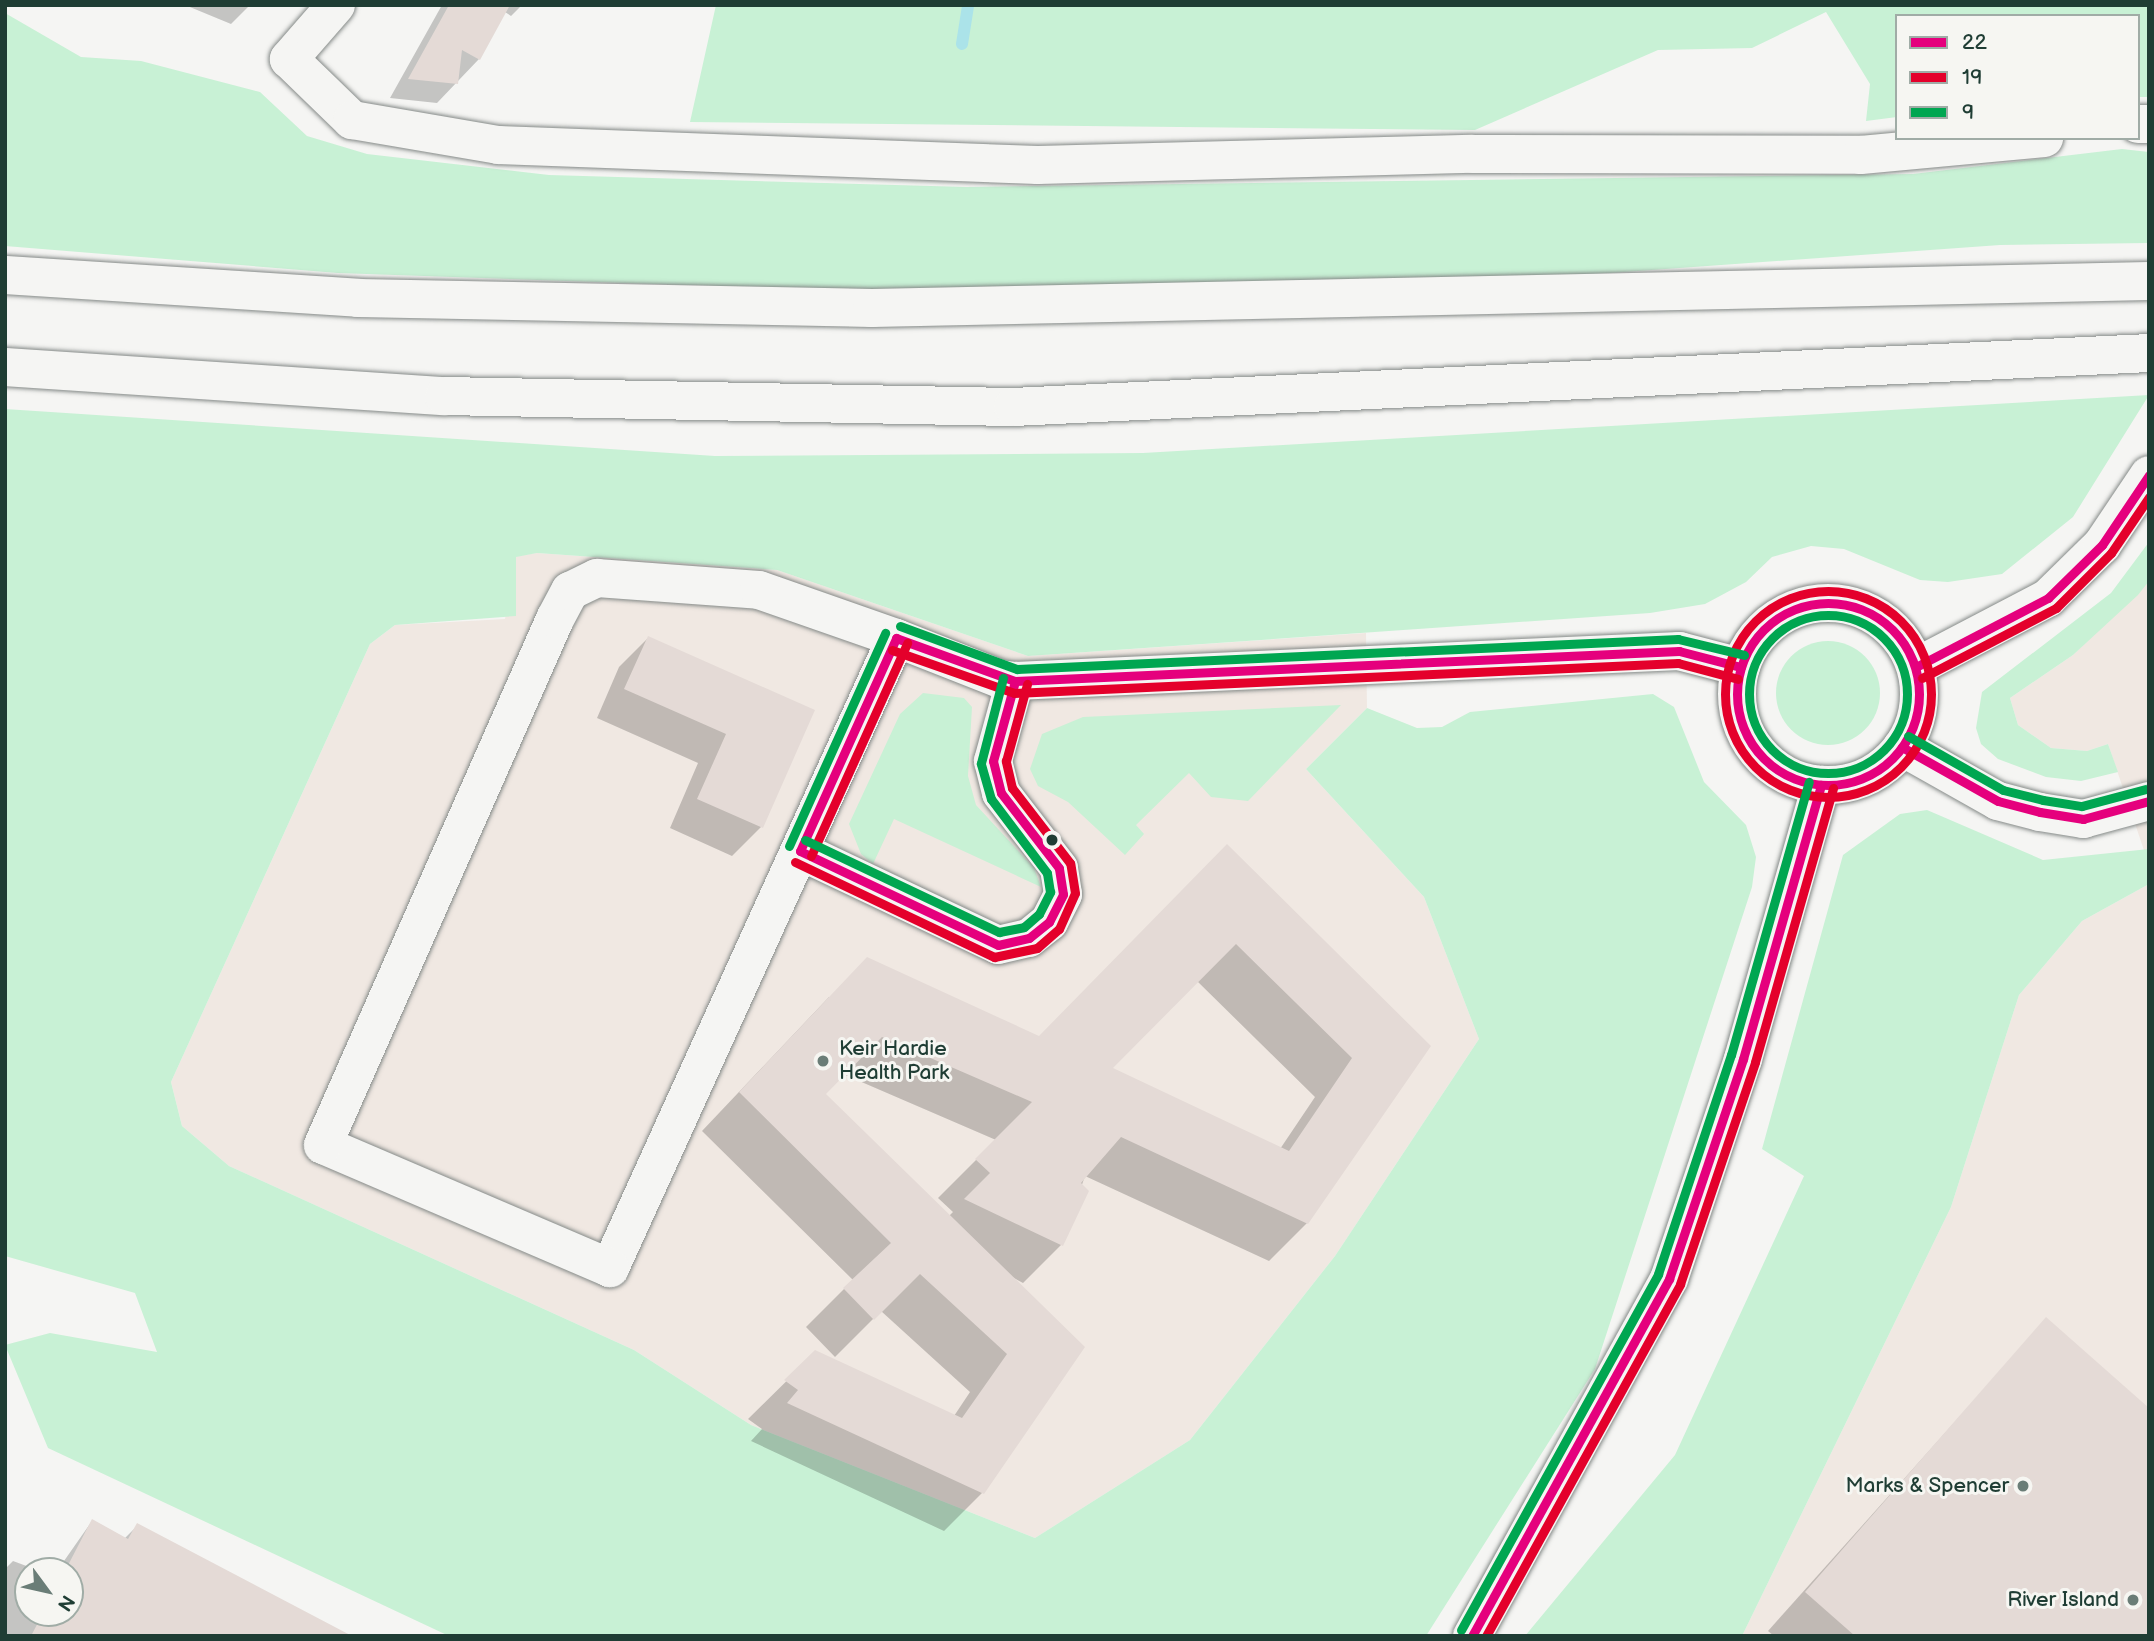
<!DOCTYPE html>
<style>
body{margin:0}
#map{position:relative;width:2154px;height:1641px;overflow:hidden;background:#f5f5f3;font-family:"Balsamiq Sans",sans-serif}
div>[style]{position:absolute}
[style*='--x']{left:calc(var(--x)*1px);top:calc(var(--y)*1px);width:calc(var(--w)*1px);rotate:calc(var(--a)*1deg)}
.built>*{inset:0;background:#f0e8e2}
.green>*{inset:0;background:#c8f1d5}
.round{border-radius:50%}
.shadow>*{inset:0;background:#0003}
.stream>*{height:12px;margin:-6px;padding:0 6px;transform-origin:6px;border-radius:6px;background:#abe3e9}
.building>*{inset:0;background:#e4dad6}
.roads{filter:drop-shadow(0 0 2px #858a88) drop-shadow(0 0 2px #858a88)}
.minor>*{height:38px;margin:-19px;padding:0 19px;transform-origin:19px;border-radius:19px;background:#f5f5f3}
.minor>.ring{margin:-19px;padding:0;box-sizing:content-box;background:none;border:38px solid #f5f5f3;border-radius:50%}
.highway>*{height:38px;margin:-19px;padding:0 19px;transform-origin:19px;border-radius:19px;background:#f5f5f3}
.bus-1>*{height:9px;margin:-4.5px;padding:0 4.5px;transform-origin:4.5px;border-radius:4.5px;background:#e5007d}
.bus-1>.ring{margin:-4.5px;padding:0;box-sizing:content-box;background:none;border:9px solid #e5007d;border-radius:50%}
.bus-2>*{height:9px;margin:-4.5px;padding:0 4.5px;transform-origin:4.5px;border-radius:4.5px;background:#e4002b}
.bus-2>.ring{margin:-4.5px;padding:0;box-sizing:content-box;background:none;border:9px solid #e4002b;border-radius:50%}
.bus-3>*{height:9px;margin:-4.5px;padding:0 4.5px;transform-origin:4.5px;border-radius:4.5px;background:#00a651}
.bus-3>.ring{margin:-4.5px;padding:0;box-sizing:content-box;background:none;border:9px solid #00a651;border-radius:50%}
.dots>*{width:19px;height:19px;translate:-50% -50%;box-sizing:border-box;border:4px solid #f6f6f2;border-radius:50%}
span{translate:-50% -50%;white-space:nowrap;text-align:center;line-height:1.15;-webkit-text-stroke:6px #f6f6f2;paint-order:stroke}
.poi-label{font-size:21px;color:#1f3d34}
.left{translate:0 -50%;text-align:left}
.right{translate:-100% -50%;text-align:right}
.frame{position:absolute;inset:0;border:7px solid #1f3d34;pointer-events:none}
.legend{position:absolute;left:1895px;top:14px;width:245px;height:126px;box-sizing:border-box;background:#f6f6f2;border:2px solid #a0aca6;margin:0;padding:9px 12px;list-style:none;font-size:21px;color:#1f3d34}
.legend li{display:flex;align-items:center;gap:14px;height:35px}
.legend b{width:35px;border:2px solid #a0aca6}
.north{position:absolute;left:14px;top:1557px;width:70px;height:70px;box-sizing:border-box;background:#f6f6f2;border:2px solid #a0aca6;border-radius:50%;rotate:123deg;font-size:19px;font-weight:700;line-height:28px;text-align:center;color:#1f3d34}
.north::after{content:'';display:block;margin:auto;width:24px;height:32px;background:#6a7d77;clip-path:polygon(50% 0,100% 100%,50% 72%,0 100%)}
</style>
<div id="map">
<div class="built">
<div style="clip-path:polygon(537px 553px,777px 570px,1028px 656px,1366px 633px,1367px 708px,1306px 769px,1424px 897px,1479px 1039px,1335px 1256px,1190px 1440px,1035px 1538px,751px 1425px,634px 1350px,229px 1166px,182px 1126px,171px 1082px,370px 644px,395px 625px,505px 619px,516px 556px)"></div>
<div style="clip-path:polygon(2149px 581px,2149px 865px,2108px 744px,2087px 751px,2051px 748px,2018px 725px,2010px 698px,2073px 655px)"></div>
<div style="clip-path:polygon(2149px 884px,2149px 1636px,1742px 1636px,1951px 1207px,2019px 995px,2082px 921px)"></div>
</div>
<div class="green">
<div style="clip-path:polygon(716px 5px,2149px 5px,2149px 97px,2138px 97px,2138px 16px,1897px 16px,1897px 117px,1866px 121px,1870px 84px,1826px 12px,1752px 48px,1658px 50px,1475px 130px,690px 122px)"></div>
<div style="clip-path:polygon(5px 13px,81px 57px,141px 61px,260px 92px,307px 136px,367px 154px,549px 175px,966px 187px,1913px 174px,2122px 149px,2149px 152px,2149px 243px,2000px 245px,1527px 279px,887px 292px,338px 273px,5px 246px)"></div>
<div style="clip-path:polygon(2149px 395px,2073px 517px,2002px 574px,1948px 582px,1920px 580px,1844px 549px,1811px 546px,1772px 557px,1746px 582px,1705px 604px,1650px 613px,1028px 656px,777px 570px,537px 553px,516px 557px,516px 616px,395px 625px,370px 644px,171px 1082px,182px 1126px,229px 1166px,634px 1350px,751px 1425px,1035px 1538px,1190px 1440px,1335px 1256px,1479px 1039px,1424px 897px,1306px 769px,1367px 708px,1417px 728px,1442px 727px,1470px 712px,1653px 694px,1674px 707px,1704px 782px,1746px 825px,1756px 857px,1752px 887px,1595px 1369px,1426px 1636px,449px 1636px,48px 1448px,5px 1345px,50px 1333px,157px 1352px,135px 1293px,5px 1256px,5px 409px,715px 456px,1143px 453px)"></div>
<div style="clip-path:polygon(2149px 542px,2149px 581px,2138px 595px,2073px 655px,2010px 698px,2018px 725px,2051px 748px,2087px 751px,2108px 744px,2118px 772px,2081px 781px,2046px 777px,1998px 759px,1981px 744px,1976px 728px,1982px 692px,2111px 593px)"></div>
<div class="round" style="left:1776px;top:641px;width:104px;height:104px"></div>
<div style="clip-path:polygon(923px 693px,964px 698px,972px 707px,968px 776px,976px 805px,1034px 868px,1041px 887px,894px 819px,873px 864px,861px 854px,849px 824px,900px 714px)"></div>
<div style="clip-path:polygon(1341px 705px,1248px 801px,1211px 797px,1189px 773px,1136px 825px,1144px 834px,1125px 855px,1068px 802px,1038px 786px,1030px 769px,1042px 734px,1083px 717px)"></div>
<div style="clip-path:polygon(1927px 810px,2043px 860px,2149px 849px,2149px 884px,2082px 921px,2019px 995px,1951px 1207px,1742px 1636px,1525px 1636px,1675px 1455px,1804px 1176px,1762px 1149px,1843px 855px,1900px 814px)"></div>
</div>
<div class="shadow">
<div style="clip-path:polygon(185px 5px,250px 5px,231px 24px)"></div>
<div style="clip-path:polygon(442px 5px,522px 5px,511px 16px,505px 12px,479px 59px,437px 103px,390px 98px)"></div>
<div style="clip-path:polygon(648px 638px,813px 711px,761px 827px,732px 856px,670px 828px,698px 763px,597px 718px,619px 667px)"></div>
<div style="clip-path:polygon(evenodd,1189px 884px,1429px 1046px,1307px 1223px,1269px 1261px,1085px 1176px,1061px 1245px,1023px 1283px,1012px 1277px,1083px 1347px,982px 1493px,944px 1531px,751px 1441px,762px 1429px,748px 1419px,816px 1352px,954px 1416px,970px 1392px,881px 1311px,835px 1357px,806px 1327px,853px 1280px,702px 1131px,829px 997px,1039px 1038px,1189px 884px,1197px 981px,1315px 1097px,1280px 1149px,1110px 1069px,1197px 981px,1189px 884px,843px 1074px,996px 1140px,938px 1198px,953px 1212px,949px 1216px,823px 1094px,843px 1074px)"></div>
<div style="clip-path:polygon(2046px 1320px,2149px 1636px,1774px 1636px,1768px 1631px)"></div>
<div style="clip-path:polygon(92px 1521px,124px 1539px,138px 1525px,348px 1636px,5px 1636px,5px 1569px,13px 1561px,40px 1571px,28px 1571px,28px 1613px,70px 1613px,70px 1571px,57px 1571px)"></div>
</div>
<div class="stream">
<div style="--x:962;--y:44;--w:39;--a:-81"></div>
</div>
<div class="building">
<div style="clip-path:polygon(449px 5px,510px 5px,480px 60px,462px 50px,458px 84px,408px 79px)"></div>
<div style="clip-path:polygon(648px 636px,815px 710px,763px 828px,697px 799px,726px 734px,624px 689px)"></div>
<div style="clip-path:polygon(evenodd,1227px 844px,1431px 1046px,1308px 1224px,1121px 1137px,1081px 1183px,1089px 1191px,1063px 1246px,964px 1199px,990px 1173px,975px 1159px,1032px 1102px,882px 1037px,826px 1094px,1085px 1347px,984px 1494px,787px 1403px,798px 1390px,784px 1380px,815px 1350px,962px 1418px,1007px 1354px,920px 1274px,874px 1320px,843px 1288px,891px 1243px,739px 1092px,867px 957px,1039px 1036px,1227px 844px,1236px 944px,1352px 1058px,1289px 1151px,1113px 1068px,1236px 944px)"></div>
<div style="clip-path:polygon(2046px 1317px,2149px 1408px,2149px 1636px,1855px 1636px,1805px 1592px)"></div>
<div style="clip-path:polygon(92px 1519px,128px 1539px,137px 1523px,352px 1636px,31px 1636px,43px 1613px,70px 1613px,65px 1571px)"></div>
</div>
<div class="roads">
<div class="minor">
<div style="--x:336;--y:5;--w:72;--a:131"></div>
<div style="--x:289;--y:59;--w:88;--a:44.1"></div>
<div style="--x:352;--y:120;--w:148;--a:9.7"></div>
<div style="--x:498;--y:145;--w:540;--a:2.12"></div>
<div style="--x:1038;--y:165;--w:434;--a:-1.5"></div>
<div style="--x:1472;--y:154;--w:389;--a:0.1"></div>
<div style="--x:1861;--y:155;--w:184;--a:-5.3"></div>
<div style="--x:2138;--y:124;--w:11;--a:0"></div>
<div class="ring" style="left:1737px;top:603px;width:144px;height:144px"></div>
<div style="--x:896;--y:638;--w:692;--a:114.42"></div>
<div style="--x:610;--y:1268;--w:312;--a:-156.8"></div>
<div style="--x:323;--y:1145;--w:575;--a:-66.2"></div>
<div style="--x:555;--y:619;--w:32;--a:-62"></div>
<div style="--x:570;--y:591;--w:30;--a:-26"></div>
<div style="--x:597;--y:578;--w:162;--a:4.2"></div>
<div style="--x:759;--y:590;--w:145;--a:19.3"></div>
<div style="--x:896;--y:638;--w:112;--a:21.5"></div>
<div style="--x:1000;--y:679;--w:15;--a:8"></div>
<div style="--x:1015;--y:681;--w:665;--a:-2.59"></div>
<div style="--x:1679;--y:651;--w:64;--a:14.5"></div>
<div style="--x:1916;--y:667;--w:149;--a:-27.6"></div>
<div style="--x:2048;--y:598;--w:76;--a:-44.5"></div>
<div style="--x:2102;--y:545;--w:84;--a:-56.1"></div>
<div style="--x:1902;--y:747;--w:110;--a:29.4"></div>
<div style="--x:1998;--y:801;--w:43;--a:14.7"></div>
<div style="--x:2040;--y:812;--w:44;--a:9.2"></div>
<div style="--x:2083;--y:819;--w:68;--a:-15.3"></div>
<div style="--x:800;--y:851;--w:219;--a:25.4"></div>
<div style="--x:998;--y:945;--w:32;--a:-13"></div>
<div style="--x:1029;--y:938;--w:26;--a:-39"></div>
<div style="--x:1049;--y:922;--w:31;--a:-63"></div>
<div style="--x:1063;--y:894;--w:26;--a:-99"></div>
<div style="--x:1059;--y:868;--w:95;--a:-127.7"></div>
<div style="--x:1001;--y:793;--w:33;--a:-104"></div>
<div style="--x:993;--y:761;--w:83;--a:-74.6"></div>
<div style="--x:1472;--y:1636;--w:408;--a:-61.1"></div>
<div style="--x:1669;--y:1279;--w:232;--a:-71.4"></div>
<div style="--x:1743;--y:1059;--w:285;--a:-74.1"></div>
</div>
<div class="highway">
<div style="--x:5;--y:275;--w:354;--a:3.7"></div>
<div style="--x:358;--y:298;--w:514;--a:1.11"></div>
<div style="--x:872;--y:308;--w:1277;--a:-1.21"></div>
<div style="--x:5;--y:367;--w:440;--a:3.8"></div>
<div style="--x:444;--y:396;--w:569;--a:1.11"></div>
<div style="--x:1013;--y:407;--w:1137;--a:-2.72"></div>
</div>
</div>
<div class="bus-1">
<div class="ring" style="left:1737px;top:603px;width:173px;height:173px"></div>
<div style="--x:896;--y:638;--w:127;--a:19.9"></div>
<div style="--x:1015;--y:681;--w:665;--a:-2.59"></div>
<div style="--x:1679;--y:651;--w:64;--a:14.5"></div>
<div style="--x:1916;--y:667;--w:149;--a:-27.6"></div>
<div style="--x:2048;--y:598;--w:76;--a:-44.5"></div>
<div style="--x:2102;--y:545;--w:84;--a:-56.1"></div>
<div style="--x:1902;--y:747;--w:110;--a:29.4"></div>
<div style="--x:1998;--y:801;--w:43;--a:14.7"></div>
<div style="--x:2040;--y:812;--w:44;--a:9.2"></div>
<div style="--x:2083;--y:819;--w:68;--a:-15.3"></div>
<div style="--x:800;--y:851;--w:219;--a:25.4"></div>
<div style="--x:998;--y:945;--w:32;--a:-13"></div>
<div style="--x:1029;--y:938;--w:26;--a:-39"></div>
<div style="--x:1049;--y:922;--w:31;--a:-63"></div>
<div style="--x:1063;--y:894;--w:26;--a:-99"></div>
<div style="--x:1059;--y:868;--w:95;--a:-127.7"></div>
<div style="--x:1001;--y:793;--w:33;--a:-104"></div>
<div style="--x:993;--y:761;--w:83;--a:-74.6"></div>
<div style="--x:800;--y:851;--w:234;--a:-65.7"></div>
<div style="--x:1472;--y:1636;--w:408;--a:-61.1"></div>
<div style="--x:1669;--y:1279;--w:232;--a:-71.4"></div>
<div style="--x:1743;--y:1059;--w:285;--a:-74.1"></div>
</div>
<div class="bus-2">
<div class="ring" style="left:1725px;top:591px;width:197px;height:197px"></div>
<div style="--x:892;--y:650;--w:129;--a:19.4"></div>
<div style="--x:1014;--y:693;--w:665;--a:-2.59"></div>
<div style="--x:1678;--y:663;--w:62;--a:14.9"></div>
<div style="--x:1922;--y:678;--w:151;--a:-27.6"></div>
<div style="--x:2056;--y:608;--w:78;--a:-45"></div>
<div style="--x:2111;--y:553;--w:68;--a:-55.8"></div>
<div style="--x:811;--y:856;--w:234;--a:-65.7"></div>
<div style="--x:795;--y:862;--w:221;--a:25.5"></div>
<div style="--x:994;--y:957;--w:44;--a:-11.8"></div>
<div style="--x:1037;--y:948;--w:29;--a:-41"></div>
<div style="--x:1059;--y:929;--w:39;--a:-66"></div>
<div style="--x:1075;--y:893;--w:30;--a:-99"></div>
<div style="--x:1070;--y:863;--w:95;--a:-127.7"></div>
<div style="--x:1012;--y:788;--w:28;--a:-103"></div>
<div style="--x:1006;--y:761;--w:80;--a:-74.7"></div>
<div style="--x:1486;--y:1636;--w:402;--a:-61.1"></div>
<div style="--x:1680;--y:1284;--w:234;--a:-71.3"></div>
<div style="--x:1755;--y:1062;--w:285;--a:-74.1"></div>
</div>
<div class="bus-3">
<div class="ring" style="left:1749px;top:615px;width:149px;height:149px"></div>
<div style="--x:900;--y:626;--w:125;--a:20.2"></div>
<div style="--x:1017;--y:669;--w:662;--a:-2.6"></div>
<div style="--x:1678;--y:639;--w:68;--a:13.6"></div>
<div style="--x:1908;--y:736;--w:109;--a:29.6"></div>
<div style="--x:2003;--y:790;--w:41;--a:14"></div>
<div style="--x:2043;--y:800;--w:39;--a:9"></div>
<div style="--x:2082;--y:806;--w:66;--a:-14.9"></div>
<div style="--x:805;--y:840;--w:215;--a:25.4"></div>
<div style="--x:999;--y:932;--w:25;--a:-11"></div>
<div style="--x:1024;--y:927;--w:20;--a:-41"></div>
<div style="--x:1039;--y:914;--w:25;--a:-63"></div>
<div style="--x:1050;--y:892;--w:19;--a:-99"></div>
<div style="--x:1047;--y:873;--w:93;--a:-127.1"></div>
<div style="--x:991;--y:799;--w:37;--a:-106"></div>
<div style="--x:981;--y:763;--w:88;--a:-75.5"></div>
<div style="--x:789;--y:846;--w:234;--a:-65.7"></div>
<div style="--x:1461;--y:1630;--w:407;--a:-61"></div>
<div style="--x:1658;--y:1274;--w:231;--a:-71.6"></div>
<div style="--x:1731;--y:1055;--w:284;--a:-74.1"></div>
</div>
<div class="dots">
<div style="left:1052px;top:840px;background:#1f3d34"></div>
<div style="left:823px;top:1061px;background:#6a7d77"></div>
<div style="left:2023px;top:1486px;background:#6a7d77"></div>
<div style="left:2133px;top:1600px;background:#6a7d77"></div>
</div>
<div class="poi-label">
<span class="left" style="left:839px;top:1061px">Keir Hardie<br>Health Park</span>
<span class="right" style="left:2009px;top:1486px">Marks &amp; Spencer</span>
<span class="right" style="left:2119px;top:1600px">River Island</span>
</div>
<div class="frame"></div>
<ul class="legend">
<li><b style="height:9px;background:#e5007d"></b>22</li>
<li><b style="height:9px;background:#e4002b"></b>19</li>
<li><b style="height:9px;background:#00a651"></b>9</li>
</ul>
<div class="north">N</div>
</div>
